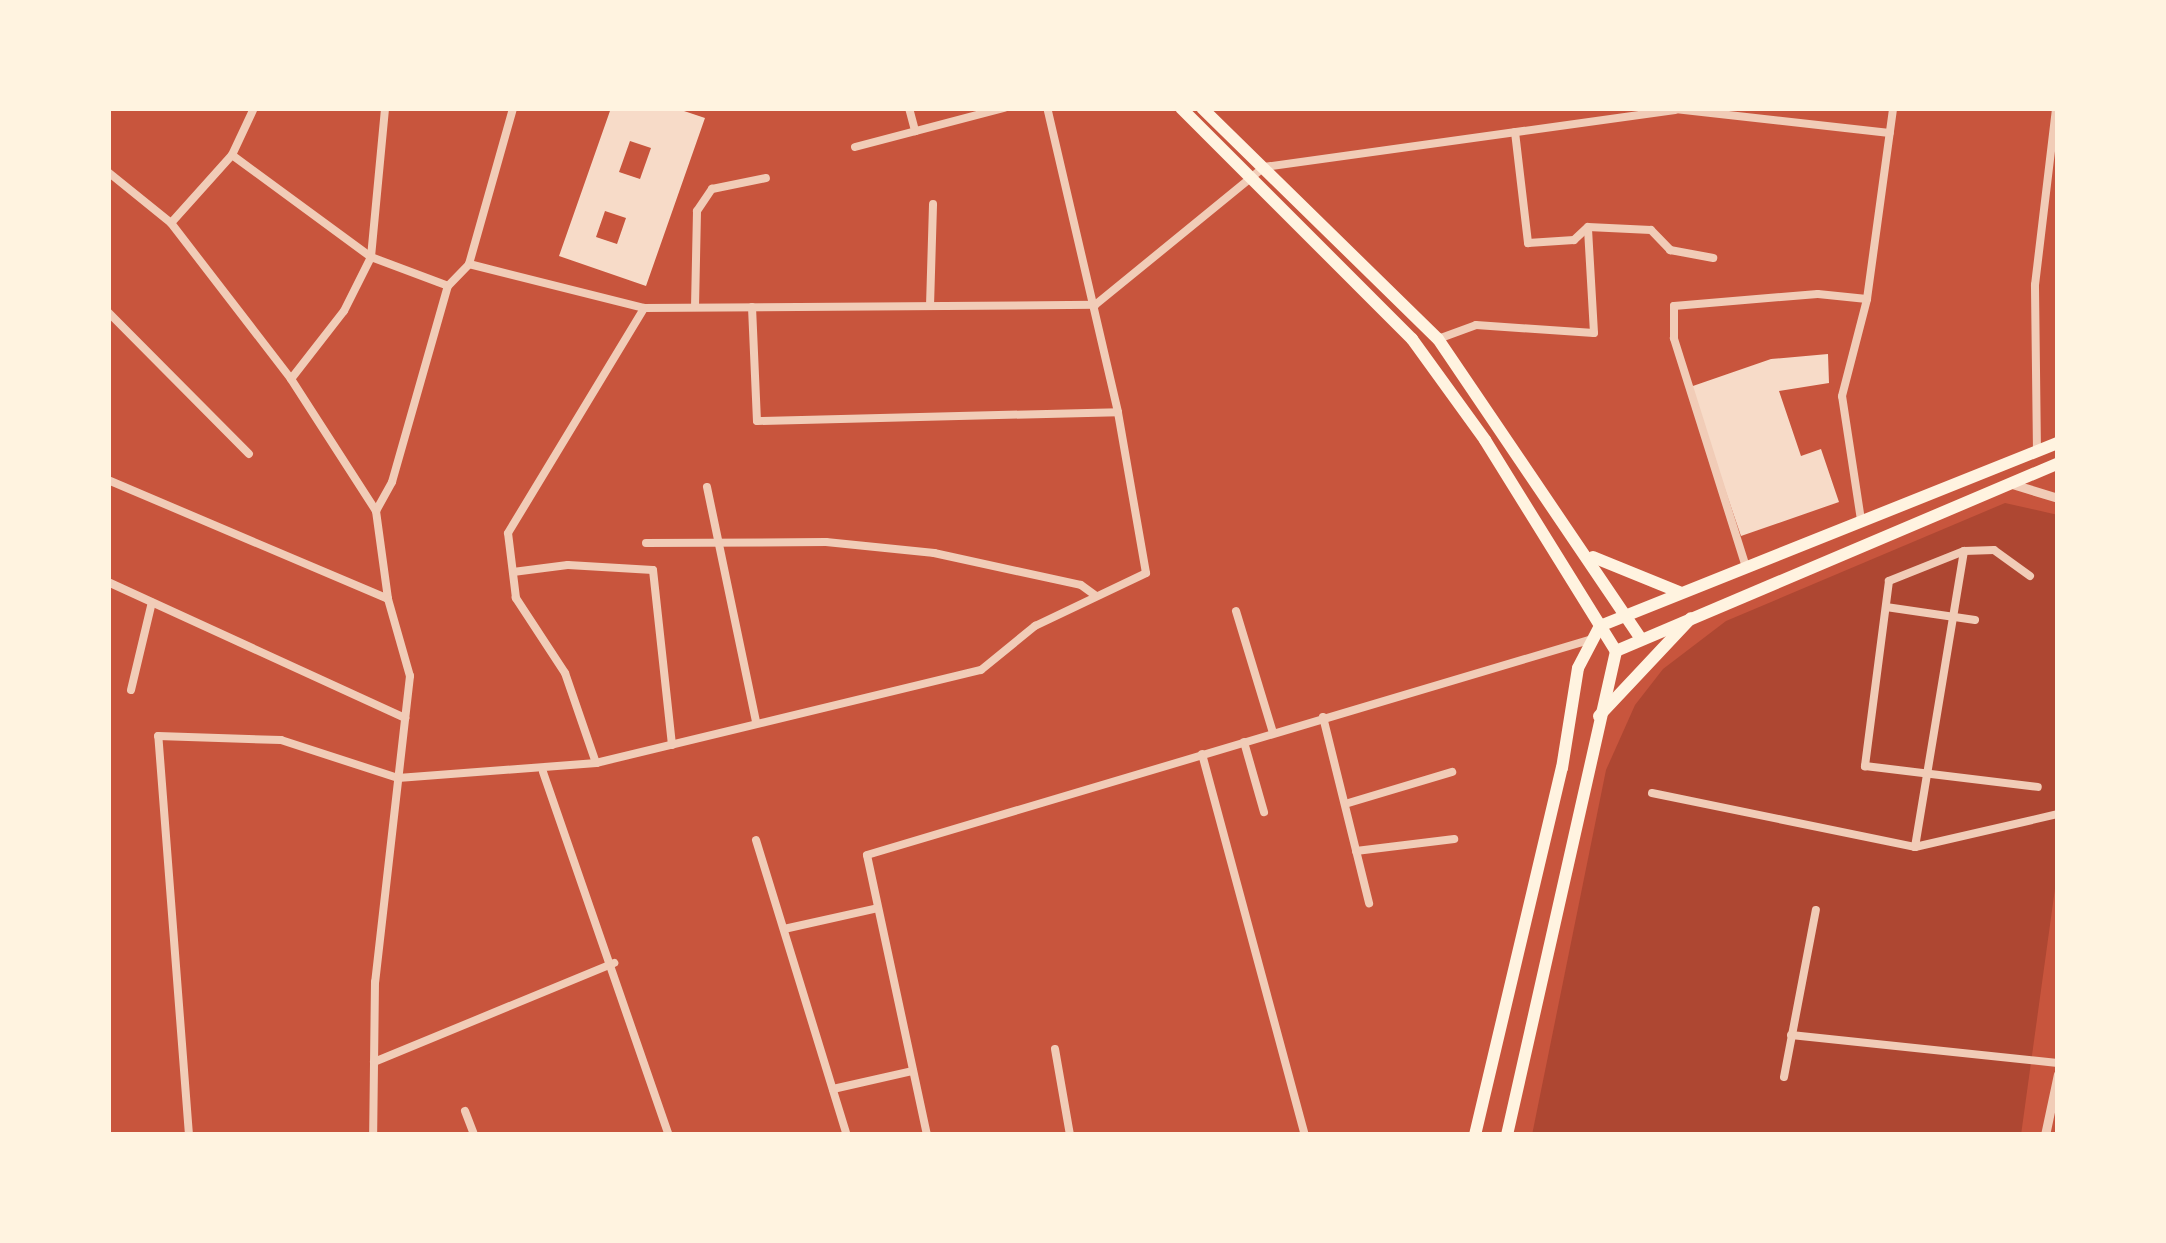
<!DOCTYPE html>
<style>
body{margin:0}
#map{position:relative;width:2166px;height:1243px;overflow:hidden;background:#c8553d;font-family:"Asap Condensed",sans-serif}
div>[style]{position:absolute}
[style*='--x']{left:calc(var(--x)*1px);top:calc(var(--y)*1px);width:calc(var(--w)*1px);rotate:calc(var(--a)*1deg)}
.green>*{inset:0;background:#ae4732}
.building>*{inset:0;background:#f7dbc8}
.minor>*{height:8px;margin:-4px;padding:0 4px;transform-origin:4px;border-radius:4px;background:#f1ccb7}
.tertiary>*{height:9px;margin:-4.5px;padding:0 4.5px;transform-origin:4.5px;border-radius:4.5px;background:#f1ccb7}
.primary>*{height:12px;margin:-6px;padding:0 6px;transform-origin:6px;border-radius:6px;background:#fff3e0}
.trunk>*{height:12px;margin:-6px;padding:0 6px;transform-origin:6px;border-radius:6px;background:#fff3e0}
span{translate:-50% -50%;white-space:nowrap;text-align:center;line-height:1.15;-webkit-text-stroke:9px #fff3e0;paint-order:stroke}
.frame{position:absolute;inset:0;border:111px solid #fff3e0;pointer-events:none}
</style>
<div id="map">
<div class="green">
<div style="clip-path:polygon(2005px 503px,2058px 515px,2058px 867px,2021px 1135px,1532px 1135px,1606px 770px,1635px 705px,1663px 669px,1726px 621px)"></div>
</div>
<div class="building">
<div style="clip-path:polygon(evenodd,611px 108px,675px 108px,705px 118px,646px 286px,559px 256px,611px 108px,630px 141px,651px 148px,640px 179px,619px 172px,630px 141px,611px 108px,605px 211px,626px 218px,617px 244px,596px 237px,605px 211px)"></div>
<div style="clip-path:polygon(1828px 354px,1829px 383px,1779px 391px,1801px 456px,1821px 449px,1839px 502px,1741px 536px,1690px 387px,1771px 359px)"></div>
</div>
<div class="minor">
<div style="--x:909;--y:108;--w:24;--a:75"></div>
<div style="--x:1675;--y:109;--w:216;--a:6.4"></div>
<div style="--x:1515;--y:132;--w:112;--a:83.3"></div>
<div style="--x:1528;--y:243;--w:46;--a:-3.7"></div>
<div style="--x:1574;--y:240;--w:19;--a:-43"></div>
<div style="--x:1588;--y:227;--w:63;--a:2.7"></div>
<div style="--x:1651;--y:230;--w:28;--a:46"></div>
<div style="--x:1670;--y:250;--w:44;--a:10.5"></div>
<div style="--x:855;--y:147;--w:154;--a:-14.7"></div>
<div style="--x:232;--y:155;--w:172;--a:36.3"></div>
<div style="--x:371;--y:257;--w:82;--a:20.6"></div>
<div style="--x:448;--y:286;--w:30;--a:-46"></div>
<div style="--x:469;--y:264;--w:162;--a:-74.2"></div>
<div style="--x:108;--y:172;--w:81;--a:39"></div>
<div style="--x:171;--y:223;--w:197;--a:52.4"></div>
<div style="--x:291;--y:379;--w:157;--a:57.2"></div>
<div style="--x:376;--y:511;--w:89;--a:82.2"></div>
<div style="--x:171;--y:223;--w:91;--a:-48.1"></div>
<div style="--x:232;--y:155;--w:52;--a:-64.9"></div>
<div style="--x:469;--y:264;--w:180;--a:14.1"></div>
<div style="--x:644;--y:308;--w:451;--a:-0.4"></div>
<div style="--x:1095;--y:305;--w:218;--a:-39.2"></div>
<div style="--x:1264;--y:167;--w:415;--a:-7.9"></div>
<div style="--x:930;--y:306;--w:102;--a:-88.3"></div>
<div style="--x:695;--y:307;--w:96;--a:-88.8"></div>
<div style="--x:697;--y:211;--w:27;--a:-56"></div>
<div style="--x:712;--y:189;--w:55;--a:-11.5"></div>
<div style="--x:752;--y:307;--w:114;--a:87.5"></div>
<div style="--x:757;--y:421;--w:361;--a:-1.4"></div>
<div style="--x:108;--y:312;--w:200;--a:45.2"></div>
<div style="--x:1438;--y:339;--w:40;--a:-20.2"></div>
<div style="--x:1476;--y:325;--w:118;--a:3.9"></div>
<div style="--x:1594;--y:333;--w:105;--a:-93.3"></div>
<div style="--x:291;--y:379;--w:86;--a:-52.1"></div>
<div style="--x:344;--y:311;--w:60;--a:-63.4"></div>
<div style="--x:371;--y:257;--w:150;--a:-84.6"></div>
<div style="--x:2037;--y:452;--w:167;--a:-90.7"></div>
<div style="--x:2035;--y:285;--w:178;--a:-83.2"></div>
<div style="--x:108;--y:480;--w:304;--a:23"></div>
<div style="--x:388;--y:599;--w:80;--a:74.1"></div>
<div style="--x:410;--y:676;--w:308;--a:96.5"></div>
<div style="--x:375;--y:982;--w:153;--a:90.7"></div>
<div style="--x:707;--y:487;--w:240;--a:78.2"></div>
<div style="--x:376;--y:511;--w:33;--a:-61"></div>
<div style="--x:392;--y:482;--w:204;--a:-74.1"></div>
<div style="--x:1861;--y:520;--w:125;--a:-98.7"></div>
<div style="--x:1842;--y:396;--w:100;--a:-75.5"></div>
<div style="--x:1867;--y:299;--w:193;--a:-82.2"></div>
<div style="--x:646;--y:543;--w:180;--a:-0.3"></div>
<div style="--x:826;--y:542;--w:109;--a:5.8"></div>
<div style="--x:934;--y:553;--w:150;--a:12.3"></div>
<div style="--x:1081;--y:585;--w:17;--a:36"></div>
<div style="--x:1746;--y:567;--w:240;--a:-107.5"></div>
<div style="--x:1674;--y:338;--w:32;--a:-90"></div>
<div style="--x:1674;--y:306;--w:144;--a:-4.8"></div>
<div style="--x:1818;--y:294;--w:49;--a:5.8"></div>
<div style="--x:513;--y:572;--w:55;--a:-7.3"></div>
<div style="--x:568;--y:565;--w:85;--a:3.4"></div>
<div style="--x:653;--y:570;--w:176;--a:83.8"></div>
<div style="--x:2030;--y:576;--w:44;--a:-144.2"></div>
<div style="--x:1994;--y:550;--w:30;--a:178"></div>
<div style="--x:1964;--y:551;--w:81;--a:158.2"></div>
<div style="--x:1889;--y:581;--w:187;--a:97.4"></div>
<div style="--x:1865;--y:766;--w:174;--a:6.9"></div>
<div style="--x:108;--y:582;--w:327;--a:24.6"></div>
<div style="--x:1886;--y:607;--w:90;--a:8.3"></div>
<div style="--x:1236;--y:611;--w:127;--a:73.1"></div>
<div style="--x:131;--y:690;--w:90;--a:-76.6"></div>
<div style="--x:1323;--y:717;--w:192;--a:76.1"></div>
<div style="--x:1244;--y:742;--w:73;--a:74.1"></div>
<div style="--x:1202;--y:754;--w:395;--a:74.9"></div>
<div style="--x:596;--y:763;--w:95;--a:-109"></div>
<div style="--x:565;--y:673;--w:90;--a:-123.2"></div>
<div style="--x:516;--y:598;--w:65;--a:-97"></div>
<div style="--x:508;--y:533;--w:263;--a:-58.8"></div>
<div style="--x:543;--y:772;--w:384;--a:70.9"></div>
<div style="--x:1652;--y:793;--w:268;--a:11.6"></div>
<div style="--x:1915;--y:847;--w:147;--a:-13"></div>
<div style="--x:1345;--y:804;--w:112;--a:-16.7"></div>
<div style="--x:756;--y:840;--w:309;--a:72.9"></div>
<div style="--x:1915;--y:847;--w:299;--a:-80.6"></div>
<div style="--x:1356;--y:851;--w:99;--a:-7"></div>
<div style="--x:784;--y:929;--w:96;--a:-12.6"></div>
<div style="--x:1791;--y:1035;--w:268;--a:6"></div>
<div style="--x:1055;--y:1049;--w:87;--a:80.1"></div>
<div style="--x:374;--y:1062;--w:260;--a:-22.4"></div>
<div style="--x:1784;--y:1077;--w:170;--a:-79.2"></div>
<div style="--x:833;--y:1089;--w:82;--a:-12.7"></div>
<div style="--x:465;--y:1111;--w:26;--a:69"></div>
<div style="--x:189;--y:1135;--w:400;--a:-94.4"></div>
<div style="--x:158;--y:736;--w:123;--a:1.9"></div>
<div style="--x:281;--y:740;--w:123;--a:18"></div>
<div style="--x:398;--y:778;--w:199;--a:-4.3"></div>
<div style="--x:596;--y:763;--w:396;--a:-13.6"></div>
<div style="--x:981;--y:670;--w:70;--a:-39.2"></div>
<div style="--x:1035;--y:626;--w:123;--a:-25.5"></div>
<div style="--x:1146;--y:573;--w:163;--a:-99.9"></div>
<div style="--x:1118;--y:412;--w:312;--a:-103.1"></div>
<div style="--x:927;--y:1135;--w:286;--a:-102.1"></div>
<div style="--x:867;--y:855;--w:753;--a:-16.58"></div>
</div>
<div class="tertiary">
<div style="--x:2012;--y:484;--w:48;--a:16.9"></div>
<div style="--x:2045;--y:1135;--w:62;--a:-78"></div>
</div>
<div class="primary">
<div style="--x:1475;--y:1135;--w:377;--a:-76.7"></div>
<div style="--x:1562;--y:768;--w:101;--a:-80.9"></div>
<div style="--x:1578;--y:668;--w:47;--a:-62.4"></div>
<div style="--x:1507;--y:1135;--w:496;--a:-77.3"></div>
</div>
<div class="trunk">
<div style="--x:1181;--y:108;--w:327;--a:45"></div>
<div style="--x:1412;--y:339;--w:125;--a:54.1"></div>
<div style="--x:1485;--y:440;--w:248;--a:58.2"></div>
<div style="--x:1616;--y:651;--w:480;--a:-23"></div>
<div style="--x:1202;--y:108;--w:330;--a:44.4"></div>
<div style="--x:1438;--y:339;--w:359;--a:55.9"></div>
<div style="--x:1593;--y:557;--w:93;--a:22.1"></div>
<div style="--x:1600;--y:626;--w:493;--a:-21.8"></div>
<div style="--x:1599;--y:716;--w:134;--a:-46.8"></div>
</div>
<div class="frame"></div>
</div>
